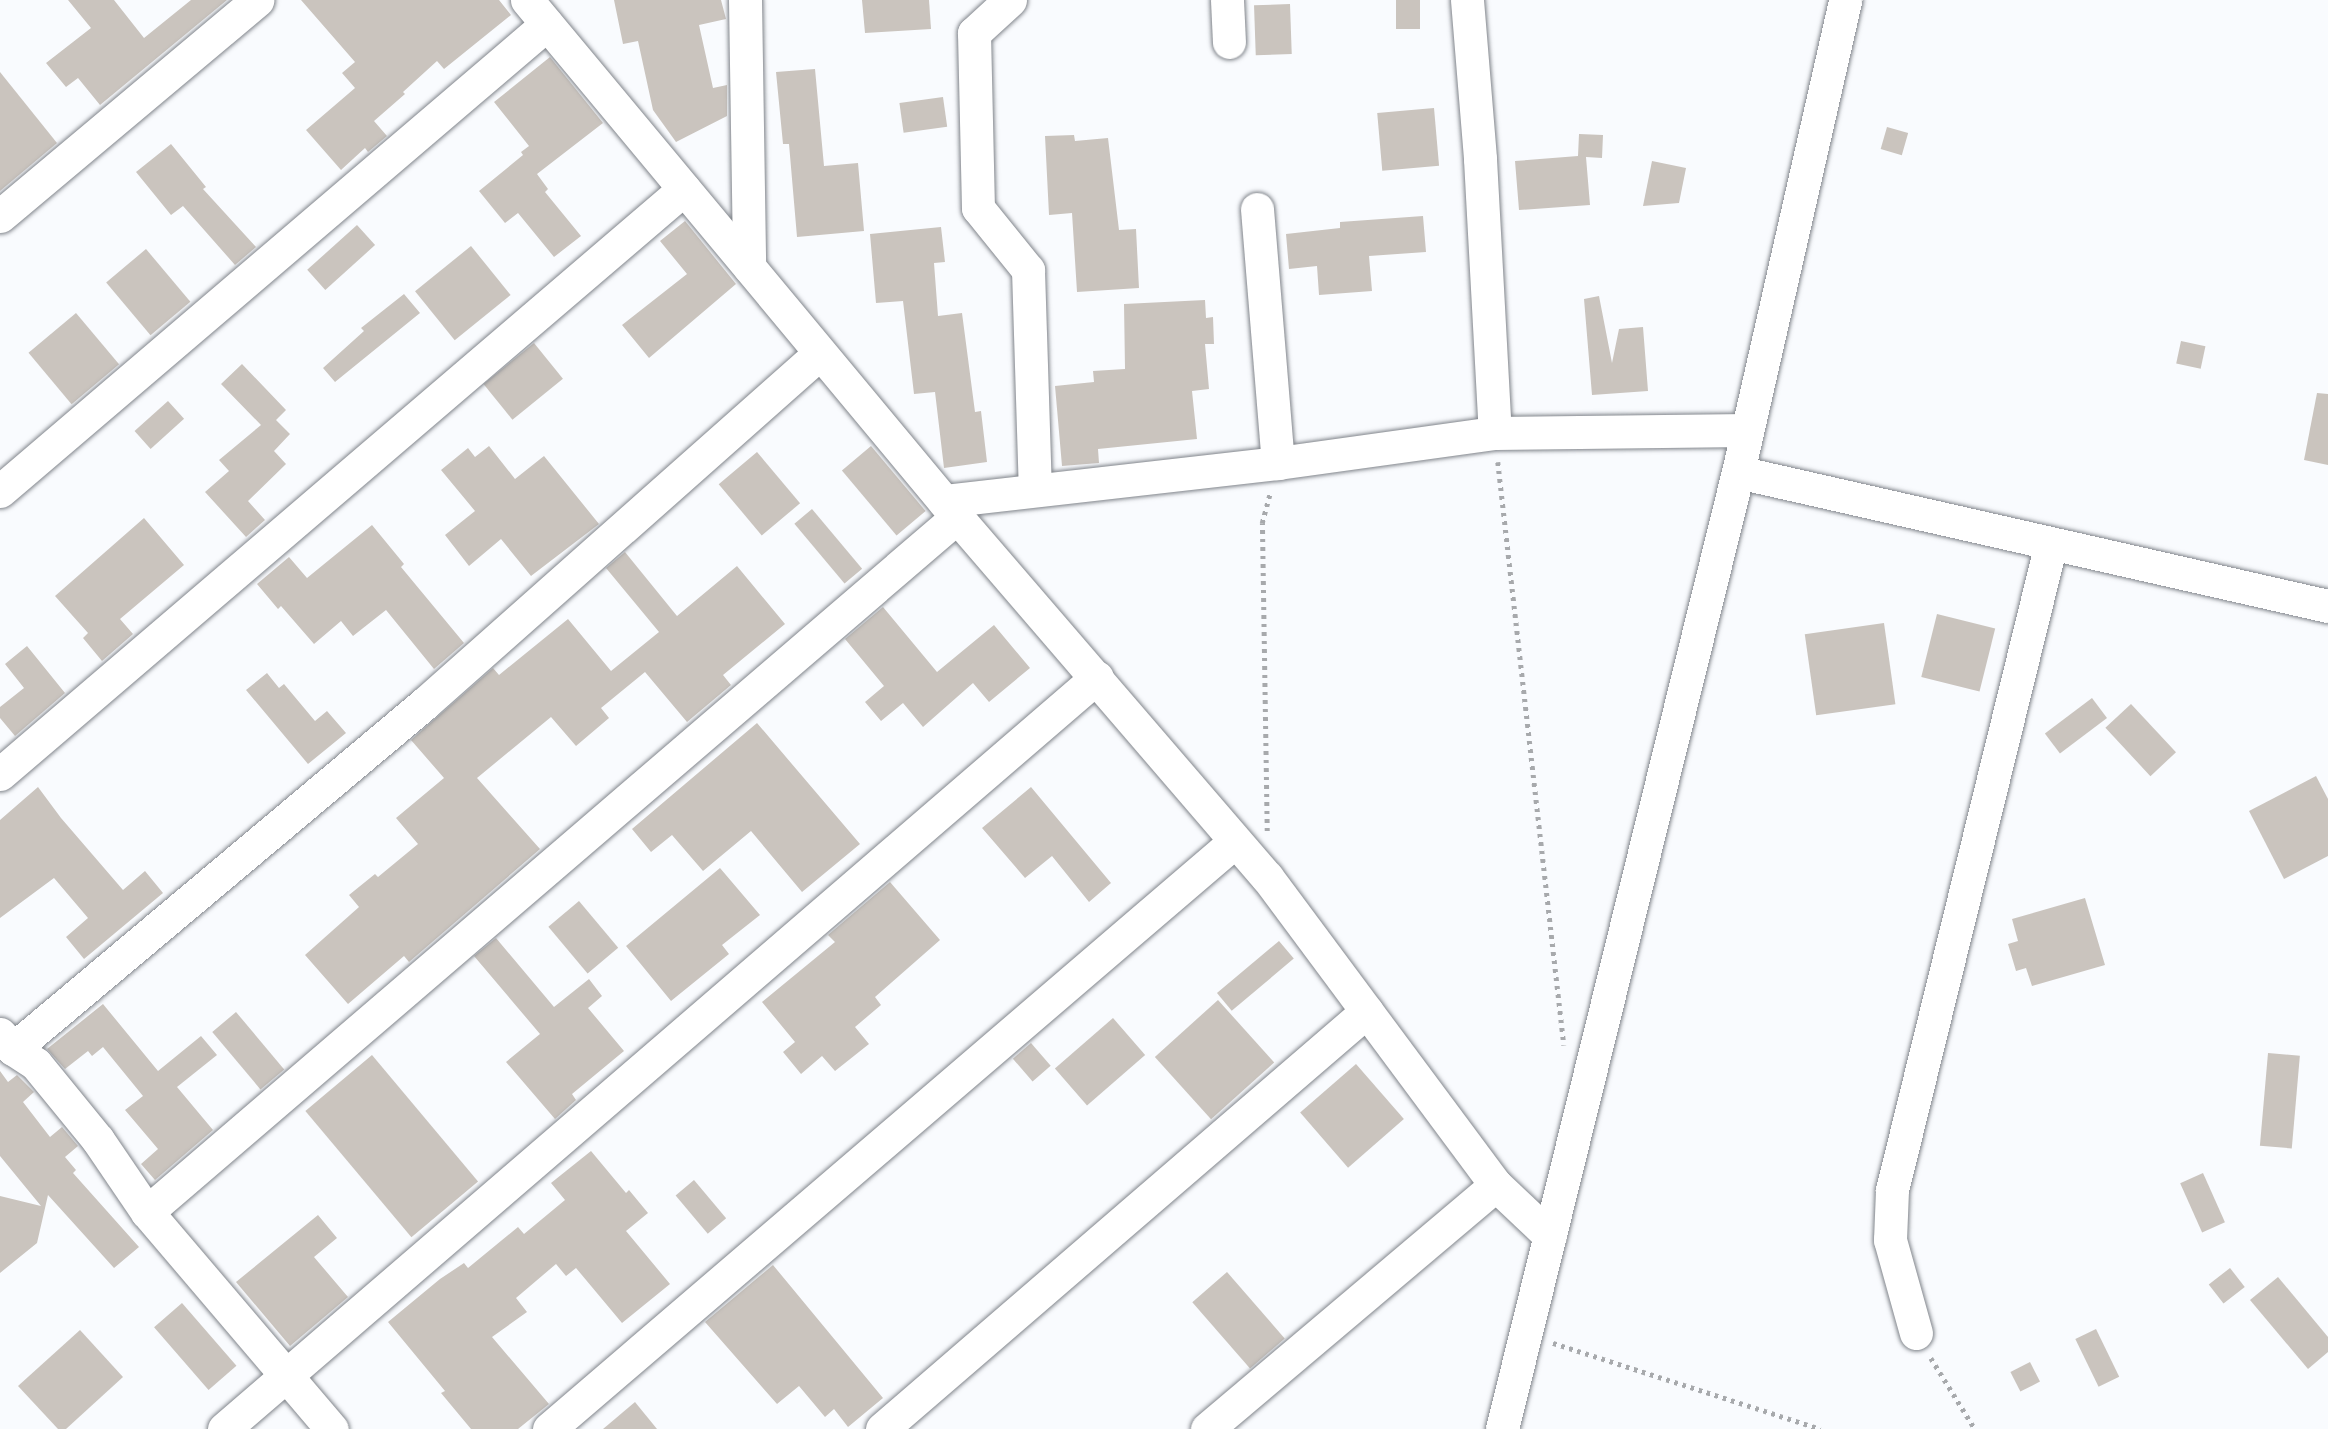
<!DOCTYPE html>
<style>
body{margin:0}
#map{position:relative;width:2328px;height:1429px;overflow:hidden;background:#f9fbfe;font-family:"Source Sans 3",sans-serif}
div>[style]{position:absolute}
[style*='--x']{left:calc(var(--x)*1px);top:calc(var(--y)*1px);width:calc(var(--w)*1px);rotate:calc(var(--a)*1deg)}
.building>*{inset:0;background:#cac4be;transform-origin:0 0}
.path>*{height:4.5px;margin-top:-2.25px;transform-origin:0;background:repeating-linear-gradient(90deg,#a7a9ac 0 3.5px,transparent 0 8.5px)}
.roads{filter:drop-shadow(0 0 2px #81858b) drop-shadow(0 0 2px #81858b)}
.minor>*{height:33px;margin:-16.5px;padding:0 16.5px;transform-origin:16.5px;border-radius:16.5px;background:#fff}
span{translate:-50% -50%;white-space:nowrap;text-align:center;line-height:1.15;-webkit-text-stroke:5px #fff;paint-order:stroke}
</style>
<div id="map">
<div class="building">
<div style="clip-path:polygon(68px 0,114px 0,144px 38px,191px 0,227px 0,100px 105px,78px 78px,66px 87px,46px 63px,91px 28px)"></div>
<div style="clip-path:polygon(301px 0,499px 0,511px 15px,444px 69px,437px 61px,403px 92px,405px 94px,374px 121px,387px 136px,368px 152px,365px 148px,341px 170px,306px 130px,355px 88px,342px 73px,355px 62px)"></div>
<div style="clip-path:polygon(614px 0,721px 0,726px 19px,699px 25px,713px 88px,727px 85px,727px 116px,676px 142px,653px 110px,638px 41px,623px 44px)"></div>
<div style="clip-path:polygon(862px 0,929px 0,931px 29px,865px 33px)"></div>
<div style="left:1396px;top:0;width:24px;height:29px"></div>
<div style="left:1290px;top:4px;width:50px;height:36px;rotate:88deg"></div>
<div style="clip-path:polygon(550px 57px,603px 123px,537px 174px,548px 189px,545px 192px,581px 236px,554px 257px,518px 213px,505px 223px,479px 191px,523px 155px,521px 152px,529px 146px,494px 102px)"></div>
<div style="clip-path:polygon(815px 69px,824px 166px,858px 163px,864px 231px,797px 237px,789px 144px,783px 144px,776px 72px)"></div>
<div style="clip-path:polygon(0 72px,57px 143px,0 191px)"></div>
<div style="left:943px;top:97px;width:30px;height:44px;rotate:82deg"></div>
<div style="left:1434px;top:108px;width:58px;height:57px;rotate:85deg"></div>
<div style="left:1887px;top:127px;width:22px;height:23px;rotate:16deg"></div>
<div style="clip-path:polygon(1579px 134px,1603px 135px,1602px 158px,1586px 157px,1590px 205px,1519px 210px,1515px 161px,1578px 156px)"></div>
<div style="clip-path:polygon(1074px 135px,1075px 141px,1108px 138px,1119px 230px,1136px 229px,1139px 288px,1077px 292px,1072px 213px,1049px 215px,1045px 136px)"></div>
<div style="clip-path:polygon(171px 144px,206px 187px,203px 189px,256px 247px,235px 265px,183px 206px,171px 215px,136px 172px)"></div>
<div style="clip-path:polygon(1652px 161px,1686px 168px,1679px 203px,1643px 206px)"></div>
<div style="clip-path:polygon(1423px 216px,1426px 252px,1369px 256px,1372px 291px,1319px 295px,1317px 266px,1289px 269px,1286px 234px,1340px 228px,1340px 222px)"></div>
<div style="clip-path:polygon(685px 221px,736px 284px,649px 358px,622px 325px,687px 274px,660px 241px)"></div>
<div style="left:357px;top:225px;width:27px;height:67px;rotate:48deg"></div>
<div style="clip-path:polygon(941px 227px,945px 262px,934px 263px,938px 316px,962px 313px,975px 412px,981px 411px,987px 462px,944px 468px,935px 392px,914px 394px,903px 301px,876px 303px,870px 234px)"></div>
<div style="left:471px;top:246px;width:63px;height:72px;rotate:51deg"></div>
<div style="left:146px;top:249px;width:69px;height:52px;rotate:50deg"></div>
<div style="clip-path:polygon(404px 294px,420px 313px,335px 382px,323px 368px,364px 331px,361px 328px)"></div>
<div style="clip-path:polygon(1599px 296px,1612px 363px,1619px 329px,1643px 327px,1648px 391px,1592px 395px,1584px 299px)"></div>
<div style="clip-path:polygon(1205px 300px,1206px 318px,1213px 317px,1214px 344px,1205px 344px,1209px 389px,1192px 391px,1197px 439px,1098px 449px,1099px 463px,1062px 466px,1055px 386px,1094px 382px,1093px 371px,1125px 369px,1124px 304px)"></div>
<div style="left:76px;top:313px;width:67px;height:62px;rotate:50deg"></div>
<div style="left:2181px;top:341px;width:25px;height:23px;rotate:12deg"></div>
<div style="left:534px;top:343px;width:46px;height:65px;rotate:51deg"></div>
<div style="clip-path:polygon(242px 364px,286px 410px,276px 420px,290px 434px,274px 451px,286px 464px,248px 501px,265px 520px,246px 537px,205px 492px,229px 471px,219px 460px,261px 425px,221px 384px)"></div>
<div style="clip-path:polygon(2317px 393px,2328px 394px,2328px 465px,2304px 460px)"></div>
<div style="left:168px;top:401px;width:24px;height:45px;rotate:48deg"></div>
<div style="clip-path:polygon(489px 446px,515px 479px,544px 456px,599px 524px,531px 576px,501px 539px,469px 566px,445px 535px,475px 511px,441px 470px,468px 448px,475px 457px)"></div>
<div style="left:871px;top:446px;width:85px;height:38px;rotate:50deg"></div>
<div style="left:757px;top:452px;width:67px;height:50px;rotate:50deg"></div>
<div style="left:812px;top:509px;width:78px;height:23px;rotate:50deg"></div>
<div style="clip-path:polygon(144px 518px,184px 565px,120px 619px,133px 634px,102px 661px,83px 638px,88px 633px,55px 596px)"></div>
<div style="clip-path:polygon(372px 525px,404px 564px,401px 567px,464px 643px,434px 669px,386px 610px,353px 636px,341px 621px,314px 644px,281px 606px,278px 609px,257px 584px,289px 557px,307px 578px)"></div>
<div style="clip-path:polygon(625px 552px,677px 616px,737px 566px,785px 624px,723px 675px,731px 685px,687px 722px,645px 672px,601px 708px,609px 718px,576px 746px,551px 717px,477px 778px,540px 849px,409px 962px,404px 956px,348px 1004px,305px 955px,359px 907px,349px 895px,375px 874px,378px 877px,418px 844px,396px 818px,444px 778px,411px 740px,493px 668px,499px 675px,568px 619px,611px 671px,659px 632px,606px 568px)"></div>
<div style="clip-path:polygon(883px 607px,937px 672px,994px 625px,1030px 668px,989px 702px,973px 683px,923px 727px,903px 703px,881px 721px,865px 702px,884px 686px,845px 639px)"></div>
<div style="left:1937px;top:614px;width:60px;height:65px;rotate:14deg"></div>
<div style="left:1884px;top:623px;width:82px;height:80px;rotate:82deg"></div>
<div style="clip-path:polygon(27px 646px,65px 693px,15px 736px,0 718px,0 707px,24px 688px,5px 664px)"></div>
<div style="clip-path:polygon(267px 673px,279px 688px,284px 684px,315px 721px,327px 711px,346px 733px,308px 764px,246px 690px)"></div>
<div style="left:2092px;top:698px;width:25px;height:59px;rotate:53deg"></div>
<div style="left:2131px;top:704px;width:66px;height:35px;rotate:47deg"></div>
<div style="clip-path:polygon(757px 723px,860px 844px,802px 892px,751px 831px,703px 871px,672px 835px,651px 852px,632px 829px)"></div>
<div style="clip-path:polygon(2316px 776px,2328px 799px,2328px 856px,2284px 879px,2249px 811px)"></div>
<div style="clip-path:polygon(38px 787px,61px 818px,123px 890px,145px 871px,163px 893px,84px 959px,66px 937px,88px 918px,54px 878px,0 918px,0 820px)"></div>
<div style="clip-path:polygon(1031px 787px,1111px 883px,1089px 902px,1052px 856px,1025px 878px,982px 828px)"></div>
<div style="clip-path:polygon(720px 868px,760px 915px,722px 945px,729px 954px,671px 1001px,626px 946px)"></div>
<div style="clip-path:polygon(890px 882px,940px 940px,875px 997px,881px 1005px,855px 1027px,869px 1044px,835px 1071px,822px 1056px,801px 1074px,783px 1052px,795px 1042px,762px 1002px,835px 942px,828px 935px)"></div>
<div style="clip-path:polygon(2085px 898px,2105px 965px,2032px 986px,2026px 968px,2016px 971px,2008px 944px,2018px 941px,2012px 919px)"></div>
<div style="left:579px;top:901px;width:61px;height:40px;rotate:50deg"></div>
<div style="clip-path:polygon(496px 938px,554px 1007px,589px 979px,602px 996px,588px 1008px,624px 1051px,572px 1094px,576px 1100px,555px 1119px,506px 1062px,540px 1034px,474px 956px)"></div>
<div style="left:1279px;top:941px;width:23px;height:81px;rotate:50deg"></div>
<div style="left:1218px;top:1000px;width:84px;height:85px;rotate:48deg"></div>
<div style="clip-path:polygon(103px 1004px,158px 1071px,201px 1036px,217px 1055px,177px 1087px,213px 1130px,155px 1180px,141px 1164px,158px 1149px,125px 1110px,143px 1096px,103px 1047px,92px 1056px,88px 1051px,65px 1069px,47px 1049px)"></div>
<div style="left:236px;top:1012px;width:75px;height:31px;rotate:50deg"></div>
<div style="left:1113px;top:1018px;width:49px;height:77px;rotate:49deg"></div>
<div style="left:1031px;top:1043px;width:30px;height:24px;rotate:49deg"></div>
<div style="left:2268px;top:1053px;width:32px;height:93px;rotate:5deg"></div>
<div style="left:372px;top:1055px;width:165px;height:87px;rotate:50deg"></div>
<div style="left:1356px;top:1064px;width:73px;height:74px;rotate:49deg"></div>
<div style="clip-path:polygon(0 1071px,8px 1082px,17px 1075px,34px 1092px,23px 1102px,50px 1137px,62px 1127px,78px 1146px,65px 1157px,76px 1170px,73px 1173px,139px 1247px,114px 1268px,48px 1195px,37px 1243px,0 1273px,0 1196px,41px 1206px,0 1156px)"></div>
<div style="clip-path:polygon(591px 1151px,626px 1193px,629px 1190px,648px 1213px,626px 1231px,670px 1284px,622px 1323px,576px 1268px,566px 1276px,556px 1264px,516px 1298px,527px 1312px,492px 1337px,549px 1404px,518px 1429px,471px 1429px,441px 1393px,445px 1391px,388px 1322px,440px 1279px,464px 1263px,468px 1268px,518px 1227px,524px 1234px,565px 1200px,551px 1183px)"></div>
<div style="left:2203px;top:1173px;width:54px;height:25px;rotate:66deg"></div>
<div style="left:694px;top:1180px;width:50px;height:24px;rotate:50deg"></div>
<div style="clip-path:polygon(318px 1215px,337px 1238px,314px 1257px,348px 1297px,290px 1346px,236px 1282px)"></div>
<div style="clip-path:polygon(773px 1265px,883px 1398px,848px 1427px,834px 1409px,825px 1417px,799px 1386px,777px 1404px,705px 1322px)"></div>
<div style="left:2230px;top:1268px;width:24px;height:27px;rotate:52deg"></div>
<div style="left:1227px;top:1272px;width:88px;height:46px;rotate:49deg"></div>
<div style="clip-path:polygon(2278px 1277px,2328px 1337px,2328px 1352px,2308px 1369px,2250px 1300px)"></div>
<div style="left:182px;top:1303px;width:83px;height:37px;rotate:49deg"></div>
<div style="left:2096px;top:1329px;width:53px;height:23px;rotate:64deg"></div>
<div style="clip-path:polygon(80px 1330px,123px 1377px,66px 1429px,58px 1429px,18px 1386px)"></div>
<div style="left:2030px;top:1362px;width:22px;height:22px;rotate:63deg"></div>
<div style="clip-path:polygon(635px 1402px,657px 1429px,603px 1429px)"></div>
</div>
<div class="path">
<div style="--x:1498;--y:462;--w:587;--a:83.54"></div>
<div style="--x:1267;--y:831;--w:308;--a:-90.9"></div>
<div style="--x:1262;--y:523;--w:30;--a:-75"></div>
<div style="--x:1553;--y:1343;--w:281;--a:17.8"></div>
<div style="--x:1931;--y:1358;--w:84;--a:58.2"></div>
</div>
<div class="roads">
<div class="minor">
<div style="--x:527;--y:0;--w:672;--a:50.25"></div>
<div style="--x:957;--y:517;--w:475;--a:49.3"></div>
<div style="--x:1267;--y:877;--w:384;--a:53.4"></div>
<div style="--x:1496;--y:1185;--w:74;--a:43.4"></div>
<div style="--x:745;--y:0;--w:267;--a:89.1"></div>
<div style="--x:1010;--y:0;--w:49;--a:137.5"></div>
<div style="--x:974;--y:33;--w:175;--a:88.7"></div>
<div style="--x:978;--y:208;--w:80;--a:51.1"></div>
<div style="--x:1028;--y:270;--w:220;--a:88.2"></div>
<div style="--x:1227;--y:0;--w:42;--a:87.3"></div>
<div style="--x:1467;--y:0;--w:160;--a:85.3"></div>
<div style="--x:1480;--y:159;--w:274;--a:86.9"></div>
<div style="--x:1257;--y:209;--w:255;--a:85.3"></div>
<div style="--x:0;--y:216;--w:336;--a:-40"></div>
<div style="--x:1738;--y:472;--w:605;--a:12.8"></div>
<div style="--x:0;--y:491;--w:719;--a:-40.49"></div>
<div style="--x:944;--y:501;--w:336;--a:-6.5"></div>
<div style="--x:1278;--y:463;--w:219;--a:-7.9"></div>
<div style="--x:1495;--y:433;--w:252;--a:-0.7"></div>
<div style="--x:0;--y:774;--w:900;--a:-40.54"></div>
<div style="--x:0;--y:1034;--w:20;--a:49"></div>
<div style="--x:13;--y:1049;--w:27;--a:33"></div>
<div style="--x:36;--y:1064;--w:98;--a:50.8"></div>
<div style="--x:98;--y:1140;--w:87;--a:55.8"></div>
<div style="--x:147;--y:1212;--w:285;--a:49.6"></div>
<div style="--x:13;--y:1049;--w:537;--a:-40.01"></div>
<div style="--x:424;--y:704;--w:529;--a:-41.55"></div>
<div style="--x:147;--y:1212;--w:1067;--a:-40.63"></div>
<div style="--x:1916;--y:1333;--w:97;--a:-105.6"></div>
<div style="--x:1890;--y:1240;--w:50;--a:-87.7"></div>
<div style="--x:1892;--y:1190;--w:666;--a:-76.19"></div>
<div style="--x:224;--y:1429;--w:1152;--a:-40.74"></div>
<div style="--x:549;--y:1429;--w:902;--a:-40.59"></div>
<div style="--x:882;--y:1429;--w:640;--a:-40.76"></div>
<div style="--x:1207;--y:1429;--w:378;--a:-40.2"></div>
<div style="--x:1502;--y:1429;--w:986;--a:-76.15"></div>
<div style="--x:1738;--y:472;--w:484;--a:-77.2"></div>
</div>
</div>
</div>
